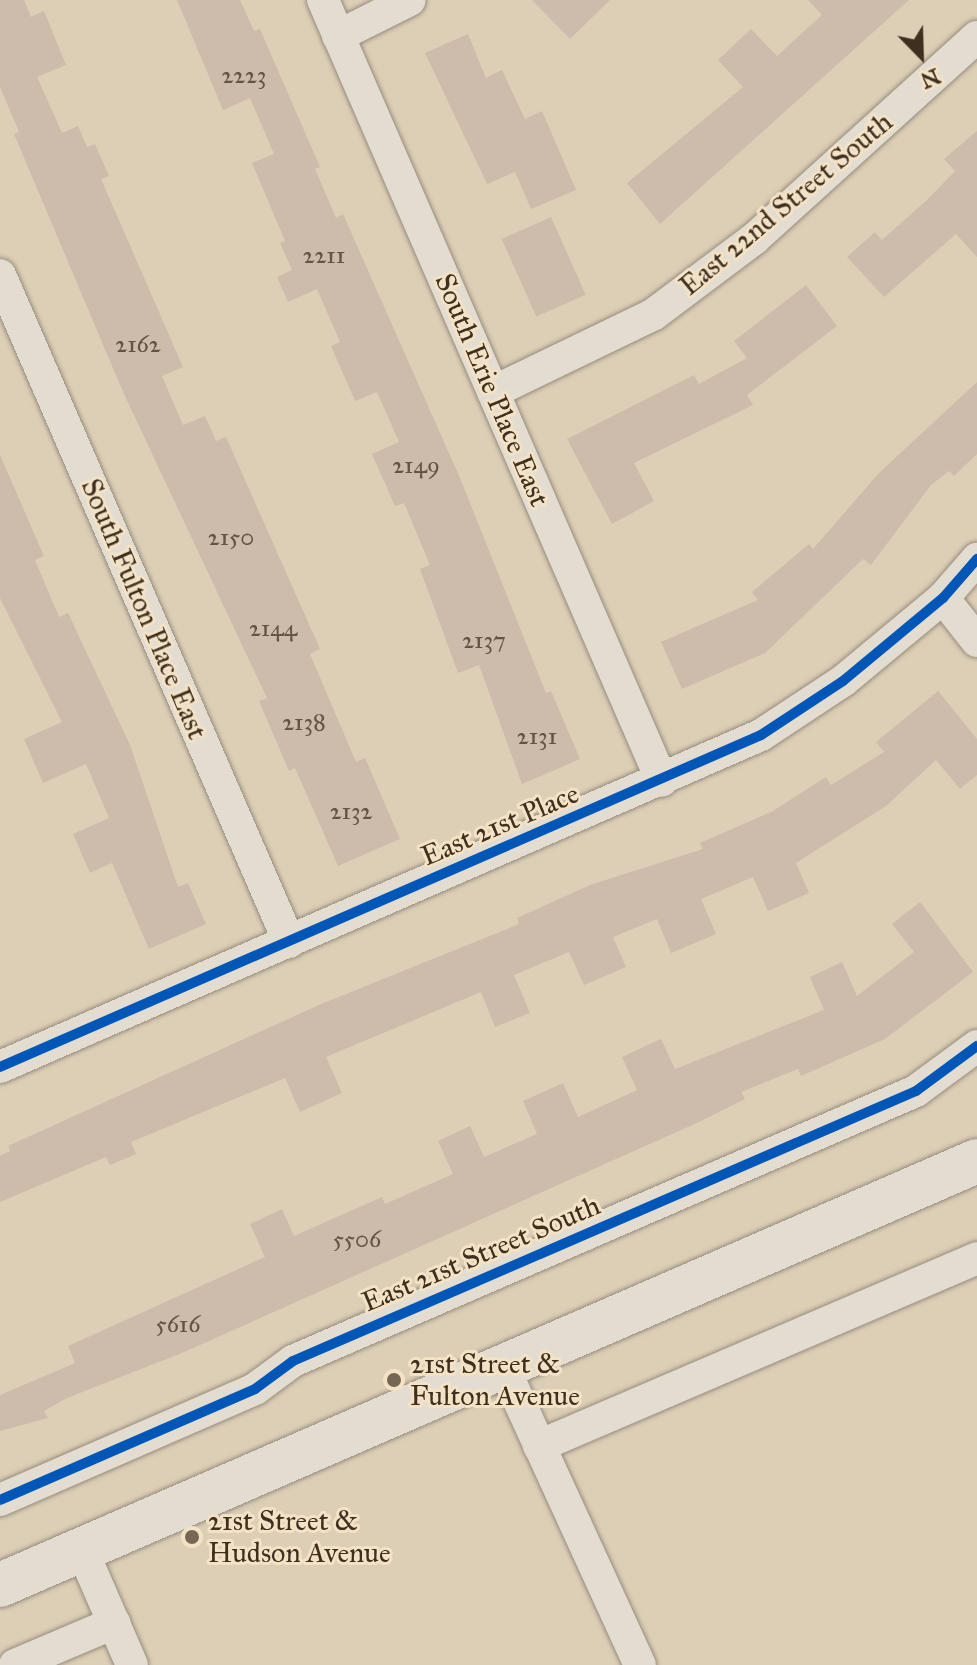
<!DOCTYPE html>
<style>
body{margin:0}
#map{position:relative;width:977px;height:1665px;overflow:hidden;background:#ddcfb6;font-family:"IM FELL Great Primer",serif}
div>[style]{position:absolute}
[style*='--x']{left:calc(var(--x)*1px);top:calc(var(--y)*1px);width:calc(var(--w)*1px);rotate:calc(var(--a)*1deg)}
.building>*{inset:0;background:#cdbbac;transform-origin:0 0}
.roads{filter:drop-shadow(0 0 2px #978c7d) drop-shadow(0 0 2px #978c7d)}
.street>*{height:32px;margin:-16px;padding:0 16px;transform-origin:16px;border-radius:16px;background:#e3dcd0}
.secondary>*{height:44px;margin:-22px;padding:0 22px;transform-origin:22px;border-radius:22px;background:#e3dcd0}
.cycleway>*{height:10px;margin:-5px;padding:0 5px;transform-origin:5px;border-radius:5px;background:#0057b8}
.dots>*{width:22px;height:22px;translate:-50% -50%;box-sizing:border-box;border:4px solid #f3e2c6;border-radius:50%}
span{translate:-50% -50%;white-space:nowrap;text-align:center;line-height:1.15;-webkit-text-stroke:6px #f3e2c6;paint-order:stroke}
.number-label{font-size:24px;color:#635444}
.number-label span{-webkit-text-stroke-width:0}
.street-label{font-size:28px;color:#3e2f1f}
.poi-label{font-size:28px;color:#3e2f1f}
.left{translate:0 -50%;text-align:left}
.north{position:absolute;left:881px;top:16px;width:80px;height:80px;-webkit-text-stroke:6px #f3e2c6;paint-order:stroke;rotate:157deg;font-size:22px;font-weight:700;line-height:32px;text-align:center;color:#3e2f1f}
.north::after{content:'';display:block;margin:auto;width:28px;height:36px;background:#3e2f1f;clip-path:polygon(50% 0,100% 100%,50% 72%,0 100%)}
</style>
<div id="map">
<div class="building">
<div style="clip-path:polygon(0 0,24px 0,31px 17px,44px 11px,66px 65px,37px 77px,62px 133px,78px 126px,87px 147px,95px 144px,109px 176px,101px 179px,183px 367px,162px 376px,183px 425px,205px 416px,216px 441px,226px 437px,320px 649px,310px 654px,356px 762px,365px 758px,400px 839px,338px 866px,295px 768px,289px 771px,259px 701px,267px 698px,123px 392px,14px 134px,19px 132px,0 87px)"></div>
<div style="clip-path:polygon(177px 0,240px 0,254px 31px,260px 29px,320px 167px,315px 169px,336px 218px,343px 214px,460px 478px,546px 693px,551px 691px,580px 759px,522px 784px,479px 665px,458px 673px,420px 569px,430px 565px,404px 503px,395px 506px,372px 454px,399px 442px,377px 392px,355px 401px,331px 346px,340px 342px,317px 289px,288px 302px,277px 277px,292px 270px,280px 243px,285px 241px,252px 163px,274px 154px,250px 98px,223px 110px)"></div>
<div style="clip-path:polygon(532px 0,610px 0,570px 39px)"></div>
<div style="clip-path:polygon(808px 0,909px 0,660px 224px,627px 183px,743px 87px,718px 60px,751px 29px,777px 56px,822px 15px)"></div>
<div style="clip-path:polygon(468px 34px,486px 78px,502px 70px,525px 119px,542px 111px,576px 190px,531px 209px,515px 172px,487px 184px,425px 53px)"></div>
<div style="clip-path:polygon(977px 131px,977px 257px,956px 234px,884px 297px,847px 257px,875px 232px,882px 240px,927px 200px,955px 171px,944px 159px)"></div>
<div style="left:551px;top:217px;width:85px;height:54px;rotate:66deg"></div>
<div style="clip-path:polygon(806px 285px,837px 326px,747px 395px,753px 405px,634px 463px,654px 501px,612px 524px,567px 439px,694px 375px,699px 384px,747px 358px,734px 341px)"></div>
<div style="clip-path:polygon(977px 382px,977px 454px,954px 476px,949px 471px,931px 485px,871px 565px,863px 559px,765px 653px,682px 689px,661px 642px,758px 600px,752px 592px,809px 544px,813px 549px,879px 473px)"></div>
<div style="clip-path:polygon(0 455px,44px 556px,35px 560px,59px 617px,68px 613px,130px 745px,178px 887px,188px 883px,206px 924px,149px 949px,112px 863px,90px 873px,73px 834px,109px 818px,86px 764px,43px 783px,24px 739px,62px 722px,0 598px)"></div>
<div style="clip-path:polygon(938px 691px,977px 739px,977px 775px,960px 789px,936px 760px,886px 806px,796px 863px,809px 893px,768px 911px,753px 877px,701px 899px,716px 934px,671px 953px,657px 919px,613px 937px,626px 967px,584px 985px,569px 952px,514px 975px,530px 1013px,495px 1027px,481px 992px,326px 1057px,342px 1093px,300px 1112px,285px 1078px,131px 1142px,136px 1154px,110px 1165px,106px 1157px,0 1202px,0 1156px,10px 1151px,8px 1146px,319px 1005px,519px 924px,517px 918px,590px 885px,703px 849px,700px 843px,773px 811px,826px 777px,831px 785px,884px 752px,876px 742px)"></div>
<div style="clip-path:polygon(920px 902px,973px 972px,885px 1039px,801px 1076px,798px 1069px,741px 1092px,745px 1099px,699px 1122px,182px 1353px,67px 1398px,44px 1411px,48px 1418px,0 1431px,0 1395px,75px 1363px,68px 1346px,265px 1257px,250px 1224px,282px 1209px,294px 1236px,382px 1197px,385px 1204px,453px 1174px,438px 1141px,470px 1126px,484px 1157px,537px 1134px,523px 1101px,563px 1083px,578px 1117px,637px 1090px,622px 1057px,661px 1039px,675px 1069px,824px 1010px,810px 977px,842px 962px,857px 996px,914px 952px,892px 924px)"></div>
</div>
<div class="roads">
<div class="street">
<div style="--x:323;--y:0;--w:851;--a:66.54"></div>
<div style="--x:338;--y:36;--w:80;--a:-26.6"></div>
<div style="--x:0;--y:275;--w:727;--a:66.57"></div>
<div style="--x:493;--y:392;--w:179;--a:-25.8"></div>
<div style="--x:654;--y:314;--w:125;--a:-36.9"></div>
<div style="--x:754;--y:239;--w:301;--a:-42.2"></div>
<div style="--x:943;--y:598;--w:55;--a:51.7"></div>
<div style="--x:0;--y:1067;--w:830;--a:-23.57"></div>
<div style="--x:761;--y:735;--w:98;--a:-33.4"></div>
<div style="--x:843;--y:681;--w:130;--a:-39.7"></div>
<div style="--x:943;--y:598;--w:52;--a:-48.9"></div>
<div style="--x:503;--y:1366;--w:329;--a:65.4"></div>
<div style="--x:539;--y:1446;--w:477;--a:-23.2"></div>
<div style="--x:0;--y:1500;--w:278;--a:-23.5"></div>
<div style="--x:255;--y:1389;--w:47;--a:-36.4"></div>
<div style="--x:293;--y:1361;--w:679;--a:-23.43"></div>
<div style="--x:916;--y:1091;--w:76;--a:-36.4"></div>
<div style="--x:82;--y:1550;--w:125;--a:66.5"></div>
<div style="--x:15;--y:1665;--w:108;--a:-23"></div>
</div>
<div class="secondary">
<div style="--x:0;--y:1585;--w:1065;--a:-23.46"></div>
</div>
</div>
<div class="cycleway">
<div style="--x:0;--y:1067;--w:830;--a:-23.57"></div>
<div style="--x:761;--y:735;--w:98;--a:-33.4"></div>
<div style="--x:843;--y:681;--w:130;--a:-39.7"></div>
<div style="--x:943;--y:598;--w:52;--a:-48.9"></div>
<div style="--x:0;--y:1500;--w:278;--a:-23.5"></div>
<div style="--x:255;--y:1389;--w:47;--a:-36.4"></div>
<div style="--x:293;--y:1361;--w:679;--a:-23.43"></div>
<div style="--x:916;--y:1091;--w:76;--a:-36.4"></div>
</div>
<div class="dots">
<div style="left:394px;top:1380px;background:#766754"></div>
<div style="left:192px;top:1537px;background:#766754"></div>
</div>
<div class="number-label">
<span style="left:244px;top:76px">2223</span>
<span style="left:324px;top:256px">2211</span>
<span style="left:138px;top:345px">2162</span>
<span style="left:416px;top:466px">2149</span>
<span style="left:231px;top:538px">2150</span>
<span style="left:273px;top:629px">2144</span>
<span style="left:484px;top:641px">2137</span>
<span style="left:304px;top:723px">2138</span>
<span style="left:537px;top:737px">2131</span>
<span style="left:351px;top:812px">2132</span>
<span style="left:357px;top:1240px">5506</span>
<span style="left:178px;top:1325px">5616</span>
</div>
<div class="street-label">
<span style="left:786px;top:204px;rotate:-40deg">East 22nd Street South</span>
<span style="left:492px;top:390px;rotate:67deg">South Erie Place East</span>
<span style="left:144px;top:609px;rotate:67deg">South Fulton Place East</span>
<span style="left:500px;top:825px;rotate:-23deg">East 21st Place</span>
<span style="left:481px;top:1254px;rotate:-23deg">East 21st Street South</span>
</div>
<div class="poi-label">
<span class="left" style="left:410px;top:1380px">21st Street &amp;<br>Fulton Avenue</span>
<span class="left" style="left:208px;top:1537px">21st Street &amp;<br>Hudson Avenue</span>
</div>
<div class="north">N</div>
</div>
